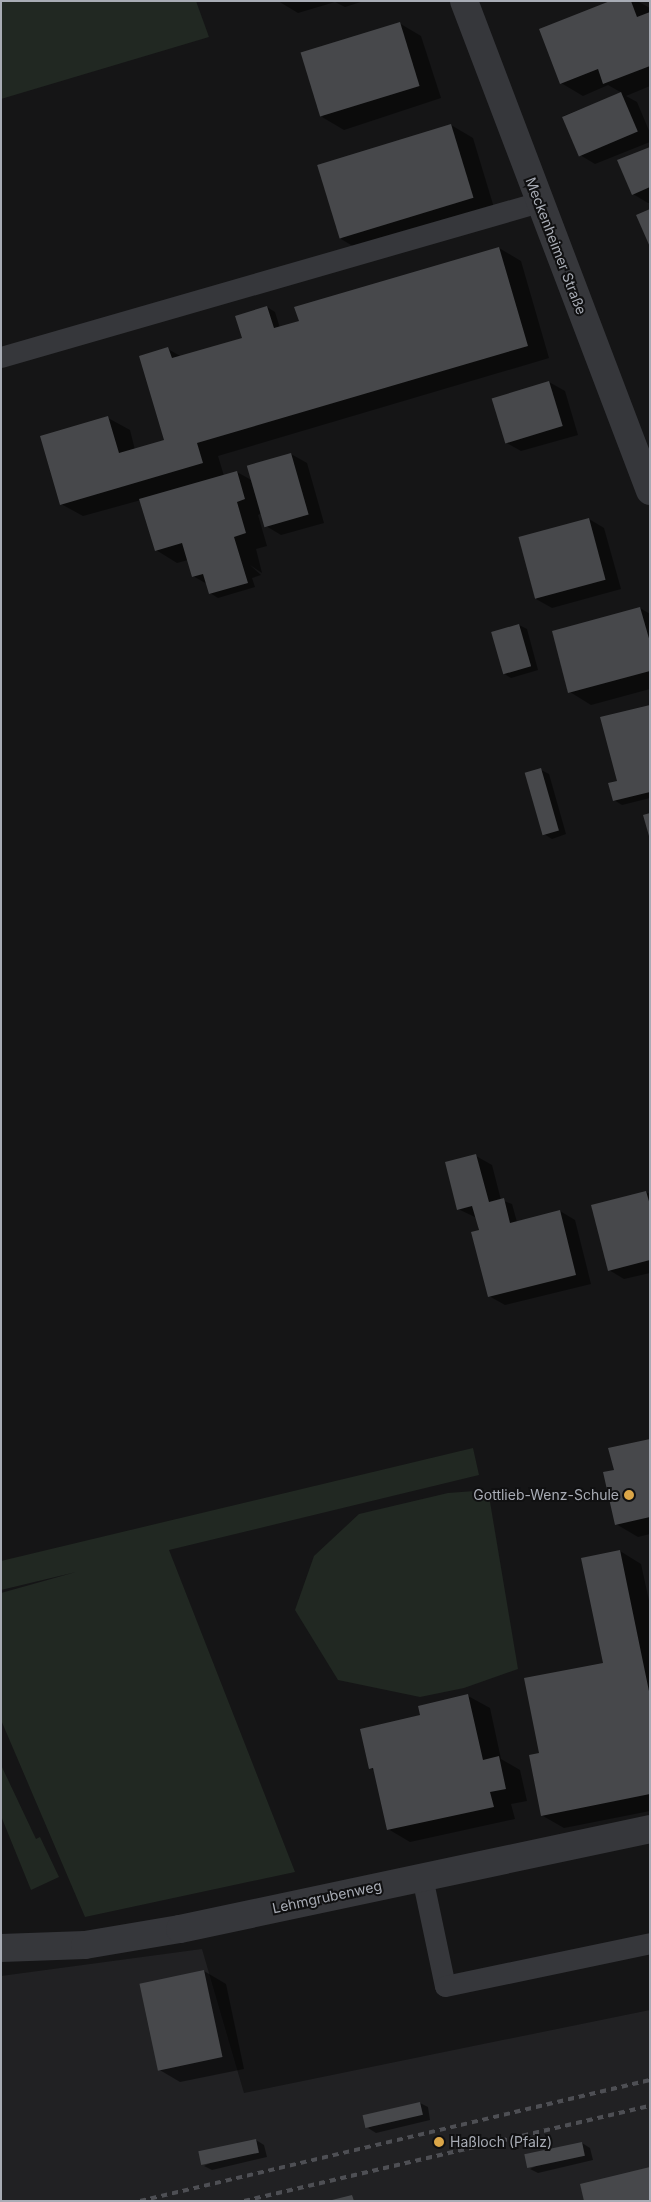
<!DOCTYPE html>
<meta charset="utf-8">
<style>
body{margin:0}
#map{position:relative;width:651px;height:2202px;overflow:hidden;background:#151516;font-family:Inter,sans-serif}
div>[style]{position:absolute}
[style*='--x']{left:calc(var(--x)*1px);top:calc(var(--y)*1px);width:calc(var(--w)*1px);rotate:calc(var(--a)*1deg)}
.built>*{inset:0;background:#212123}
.green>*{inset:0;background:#212822}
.shadow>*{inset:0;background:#0007}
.building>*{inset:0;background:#47484b;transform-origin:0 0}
.service>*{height:21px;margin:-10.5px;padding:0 10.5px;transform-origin:10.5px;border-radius:10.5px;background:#36373b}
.minor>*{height:28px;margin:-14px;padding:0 14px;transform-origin:14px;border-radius:14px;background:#36373b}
.rail>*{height:4px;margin-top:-2px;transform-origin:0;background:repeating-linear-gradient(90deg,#4e4f54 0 6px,transparent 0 11px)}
.dots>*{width:14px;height:14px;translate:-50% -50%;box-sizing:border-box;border:2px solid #101011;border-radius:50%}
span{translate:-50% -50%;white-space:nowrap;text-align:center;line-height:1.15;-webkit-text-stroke:4px #101011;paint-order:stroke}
.street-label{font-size:14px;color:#a8acb5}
.poi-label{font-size:14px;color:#a8acb5}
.right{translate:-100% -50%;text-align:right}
.left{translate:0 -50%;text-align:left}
.frame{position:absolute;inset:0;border:2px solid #a8acb5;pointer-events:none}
</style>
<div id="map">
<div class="built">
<div style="clip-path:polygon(202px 1949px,244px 2093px,650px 2010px,650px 2201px,1px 2201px,1px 1976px)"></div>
</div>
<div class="green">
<div style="clip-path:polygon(1px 1px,196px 1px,209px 37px,1px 99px)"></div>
<div style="clip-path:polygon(473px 1448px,479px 1475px,169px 1550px,295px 1872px,85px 1917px,1px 1720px,1px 1593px,76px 1572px,1px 1590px,1px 1561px)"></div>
<div style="clip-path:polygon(488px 1490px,518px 1669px,464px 1688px,420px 1697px,338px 1680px,295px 1610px,314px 1556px,359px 1514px,448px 1493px)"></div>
<div style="clip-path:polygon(1px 1765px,36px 1839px,40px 1837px,59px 1877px,31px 1890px,1px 1816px)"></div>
</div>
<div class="shadow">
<div style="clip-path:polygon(278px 1px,364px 1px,345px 7px,335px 2px,298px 13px)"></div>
<div style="clip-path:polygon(614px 1px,637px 1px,650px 8px,650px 86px,626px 96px,637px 102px,650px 133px,650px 142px,595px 164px,580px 155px,563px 116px,622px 93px,608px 85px,583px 96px,561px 83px)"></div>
<div style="clip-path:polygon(399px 23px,421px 36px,441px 98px,344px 130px,322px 117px)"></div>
<div style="clip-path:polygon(451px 125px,473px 138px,495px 211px,363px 252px,341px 239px)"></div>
<div style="clip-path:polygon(650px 148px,650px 203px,648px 203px,633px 194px)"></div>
<div style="clip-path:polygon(499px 248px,521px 261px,549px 358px,218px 456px,224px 476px,237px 472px,253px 481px,291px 454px,307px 463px,324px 523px,281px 535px,266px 526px,262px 513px,258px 515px,267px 546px,256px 549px,262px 573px,250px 565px,261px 575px,252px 578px,255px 587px,218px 598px,210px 593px,207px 584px,193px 576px,188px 560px,177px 563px,156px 550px,141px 500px,83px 516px,61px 504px,108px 418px,130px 430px,135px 450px,167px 440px,168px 349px,182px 357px,243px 338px,267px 307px,275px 312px,280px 328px,300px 322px)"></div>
<div style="clip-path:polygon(549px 382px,565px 391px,578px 435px,521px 451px,505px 442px)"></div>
<div style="clip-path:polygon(589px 519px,604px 528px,621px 589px,552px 608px,536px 599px)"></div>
<div style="clip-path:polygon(640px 608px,650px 614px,650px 689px,591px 705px,570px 692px)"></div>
<div style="clip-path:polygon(519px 625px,527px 629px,538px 670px,511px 678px,503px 673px)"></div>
<div style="clip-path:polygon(650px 706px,650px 798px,622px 805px,614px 800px)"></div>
<div style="clip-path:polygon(541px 770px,549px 774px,566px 834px,552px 839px,544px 834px)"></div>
<div style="clip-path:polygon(476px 1156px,492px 1165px,501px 1200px,512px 1204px,517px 1222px,560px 1211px,575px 1220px,591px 1284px,505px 1305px,489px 1296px,477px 1218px,458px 1209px)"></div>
<div style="clip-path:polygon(646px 1192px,650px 1194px,650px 1273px,624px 1279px,609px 1270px)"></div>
<div style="clip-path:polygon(650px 1440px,650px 1534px,638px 1537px,616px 1524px,615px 1471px)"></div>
<div style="clip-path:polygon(620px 1551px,641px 1564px,650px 1605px,650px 1811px,564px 1828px,543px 1816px,541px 1754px,604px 1664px)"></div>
<div style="clip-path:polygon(468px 1696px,490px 1708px,501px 1759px,520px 1770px,527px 1801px,511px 1804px,515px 1819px,410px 1842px,388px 1829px,375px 1771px,370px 1768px,421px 1716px)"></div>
<div style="clip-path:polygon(204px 1971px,226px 1984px,244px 2069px,180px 2082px,158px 2069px)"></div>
<div style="clip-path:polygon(420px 2103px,428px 2107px,430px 2120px,376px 2133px,368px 2128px)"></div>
<div style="clip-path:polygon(256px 2140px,264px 2145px,267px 2157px,212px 2170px,204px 2166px)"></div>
<div style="clip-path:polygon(582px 2143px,590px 2148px,593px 2160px,538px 2173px,530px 2169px)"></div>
</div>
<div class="building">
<div style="clip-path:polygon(610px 1px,631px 1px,637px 17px,650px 12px,650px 66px,603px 84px,598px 69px,560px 84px,539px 29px)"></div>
<div style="left:400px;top:22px;width:67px;height:104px;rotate:73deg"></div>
<div style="left:621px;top:92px;width:43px;height:64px;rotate:67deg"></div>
<div style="left:451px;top:124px;width:77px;height:140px;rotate:73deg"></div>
<div style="clip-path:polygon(650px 147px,650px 187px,632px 195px,617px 160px)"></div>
<div style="clip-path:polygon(650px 209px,650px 247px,636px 215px)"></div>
<div style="clip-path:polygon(499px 247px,528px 346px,197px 443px,203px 463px,60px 505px,40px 436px,108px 416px,119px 453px,164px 440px,139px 356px,168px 347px,172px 358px,242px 338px,235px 316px,267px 306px,274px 328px,299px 321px,294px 307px)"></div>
<div style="left:549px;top:381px;width:47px;height:60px;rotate:73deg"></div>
<div style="left:291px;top:453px;width:64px;height:46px;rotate:74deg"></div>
<div style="clip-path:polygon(237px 471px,245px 499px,237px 502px,246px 533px,234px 537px,248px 583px,209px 594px,203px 574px,192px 577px,182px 543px,155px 551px,139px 499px)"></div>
<div style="left:589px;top:518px;width:64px;height:73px;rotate:75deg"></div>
<div style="clip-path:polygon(640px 607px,650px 642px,650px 671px,568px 693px,552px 631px)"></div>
<div style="left:519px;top:624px;width:44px;height:29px;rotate:74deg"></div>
<div style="clip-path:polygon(650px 705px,650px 792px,613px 801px,608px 783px,617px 781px,600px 717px)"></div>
<div style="left:541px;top:768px;width:65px;height:17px;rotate:74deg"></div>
<div style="clip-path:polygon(650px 813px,650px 836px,649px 836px,643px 815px)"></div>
<div style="clip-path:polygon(476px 1154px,489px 1202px,504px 1198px,510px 1223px,560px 1210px,576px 1275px,488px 1297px,471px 1232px,479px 1230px,472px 1206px,457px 1210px,445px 1162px)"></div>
<div style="clip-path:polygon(646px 1191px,650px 1205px,650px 1260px,608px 1271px,591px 1205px)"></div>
<div style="clip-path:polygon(650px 1439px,650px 1517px,615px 1525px,603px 1472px,614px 1470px,608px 1448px)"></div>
<div style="clip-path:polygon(620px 1550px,650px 1696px,650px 1794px,541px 1816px,529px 1755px,539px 1753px,524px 1678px,603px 1663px,581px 1558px)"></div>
<div style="clip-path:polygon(468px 1694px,483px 1760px,499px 1756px,506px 1789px,490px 1792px,494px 1807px,387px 1830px,373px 1768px,369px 1769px,360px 1729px,420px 1715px,418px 1706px)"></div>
<div style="left:204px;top:1970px;width:89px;height:66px;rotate:78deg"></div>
<div style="left:420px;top:2102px;width:13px;height:59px;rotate:77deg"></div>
<div style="left:256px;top:2139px;width:14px;height:59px;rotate:78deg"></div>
<div style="left:582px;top:2142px;width:14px;height:59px;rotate:78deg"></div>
<div style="clip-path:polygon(650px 2167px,650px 2201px,584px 2201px,580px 2184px)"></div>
<div style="clip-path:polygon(352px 2195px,354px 2201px,333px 2201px,332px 2200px)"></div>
</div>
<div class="service">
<div style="--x:1;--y:357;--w:560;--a:-16.07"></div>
<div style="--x:422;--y:1877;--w:111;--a:78.1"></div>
<div style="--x:445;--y:1986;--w:209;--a:-11.8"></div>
</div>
<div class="minor">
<div style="--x:464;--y:1;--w:524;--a:69.21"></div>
<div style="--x:1;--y:1948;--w:84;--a:-2"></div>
<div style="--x:85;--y:1945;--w:96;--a:-9.6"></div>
<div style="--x:180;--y:1929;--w:481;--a:-12"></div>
</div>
<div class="rail">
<div style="--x:140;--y:2201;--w:524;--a:-13.35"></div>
<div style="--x:244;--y:2201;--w:417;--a:-13.2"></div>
</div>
<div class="dots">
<div style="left:629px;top:1495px;background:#dba648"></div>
<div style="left:439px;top:2142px;background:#dba648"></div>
</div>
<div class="street-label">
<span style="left:556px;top:246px;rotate:69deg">Meckenheimer Straße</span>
<span style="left:327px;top:1897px;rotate:-12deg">Lehmgrubenweg</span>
</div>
<div class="poi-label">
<span class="right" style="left:619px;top:1495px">Gottlieb-Wenz-Schule</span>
<span class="left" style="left:450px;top:2142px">Haßloch (Pfalz)</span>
</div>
<div class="frame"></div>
</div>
